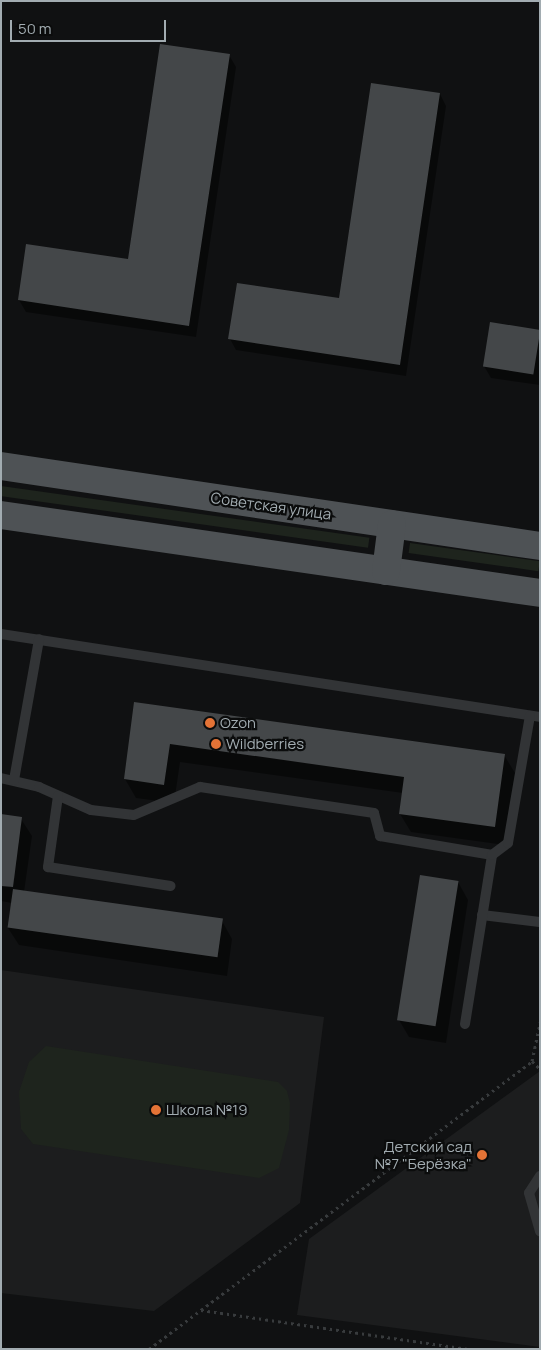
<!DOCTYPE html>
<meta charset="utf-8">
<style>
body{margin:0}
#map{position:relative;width:541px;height:1350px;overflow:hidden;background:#101112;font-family:Manrope,sans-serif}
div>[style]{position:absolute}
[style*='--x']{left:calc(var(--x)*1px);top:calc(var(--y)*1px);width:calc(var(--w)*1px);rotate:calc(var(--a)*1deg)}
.built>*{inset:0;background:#1c1d1e}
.green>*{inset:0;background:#1e241d;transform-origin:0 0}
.shadow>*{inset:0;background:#0007}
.building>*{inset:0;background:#444749;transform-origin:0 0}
.path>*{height:3px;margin-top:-1.5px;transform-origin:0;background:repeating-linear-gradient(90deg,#383b3d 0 2.5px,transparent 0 6.5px)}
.service>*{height:10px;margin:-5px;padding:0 5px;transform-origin:5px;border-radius:5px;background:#323436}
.primary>*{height:28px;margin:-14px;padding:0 14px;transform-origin:14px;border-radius:14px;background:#4e5255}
.dots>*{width:14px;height:14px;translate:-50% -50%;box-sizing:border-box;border:2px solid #0b0c0c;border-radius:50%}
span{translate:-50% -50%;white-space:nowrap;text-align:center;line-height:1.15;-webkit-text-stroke:4.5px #0b0c0c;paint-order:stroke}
.street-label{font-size:15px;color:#a2acb1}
.poi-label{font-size:15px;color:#a2acb1}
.left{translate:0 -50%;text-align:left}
.right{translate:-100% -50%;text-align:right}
.frame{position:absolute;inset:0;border:2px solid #a2acb1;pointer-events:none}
.scale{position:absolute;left:10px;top:20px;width:156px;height:22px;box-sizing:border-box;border:2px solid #a2acb1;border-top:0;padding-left:6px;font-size:15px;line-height:18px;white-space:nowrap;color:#a2acb1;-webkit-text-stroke:4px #0b0c0c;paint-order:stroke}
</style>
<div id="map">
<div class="built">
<div style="clip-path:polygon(1px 970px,324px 1017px,300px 1203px,154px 1311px,1px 1293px)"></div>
<div style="clip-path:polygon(540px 1071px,540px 1347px,297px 1315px,309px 1239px)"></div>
</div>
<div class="green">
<div style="left:1px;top:486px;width:372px;height:10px;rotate:8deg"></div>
<div style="left:410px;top:543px;width:131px;height:10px;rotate:8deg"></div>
<div style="clip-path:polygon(46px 1046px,278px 1082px,287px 1091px,290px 1103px,289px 1130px,279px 1168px,259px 1178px,33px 1144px,21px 1129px,19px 1092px,29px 1062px)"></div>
</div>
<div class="shadow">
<div style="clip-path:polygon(229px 55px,236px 67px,196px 337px,26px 312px,19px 300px,129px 261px)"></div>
<div style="clip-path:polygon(440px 94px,446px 106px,406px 376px,236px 350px,230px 339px,340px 299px)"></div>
<div style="clip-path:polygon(540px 331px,540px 385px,491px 378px,484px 366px)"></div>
<div style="clip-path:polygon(136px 704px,504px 755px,515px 773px,505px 845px,411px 832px,400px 814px,403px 793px,180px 762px,174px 803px,136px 798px,125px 779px)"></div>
<div style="clip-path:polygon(1px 816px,21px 819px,32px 836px,24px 892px,222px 921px,232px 939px,227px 976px,19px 945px,8px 928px,12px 903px,1px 901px)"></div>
<div style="clip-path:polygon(458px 882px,468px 900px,446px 1043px,409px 1037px,399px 1020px)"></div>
</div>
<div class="building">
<div style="clip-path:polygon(160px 44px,230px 54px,189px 326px,18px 300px,26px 244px,128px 259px)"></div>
<div style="clip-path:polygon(371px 83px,440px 93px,400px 365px,228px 339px,237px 283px,339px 298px)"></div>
<div style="left:490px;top:322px;width:51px;height:45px;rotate:9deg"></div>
<div style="clip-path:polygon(134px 702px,505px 754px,495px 827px,399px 814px,404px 777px,170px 744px,164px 785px,124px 779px)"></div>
<div style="clip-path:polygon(1px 814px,22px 817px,13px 887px,1px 886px)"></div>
<div style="left:420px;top:875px;width:39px;height:147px;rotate:9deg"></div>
<div style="left:13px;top:889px;width:212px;height:39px;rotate:8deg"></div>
</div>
<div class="path">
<div style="--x:532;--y:1061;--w:11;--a:45"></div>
<div style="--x:201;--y:1310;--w:270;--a:8.3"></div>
<div style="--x:149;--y:1349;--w:479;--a:-36.9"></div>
<div style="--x:532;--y:1061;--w:40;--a:-78"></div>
</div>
<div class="service">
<div style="--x:1;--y:634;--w:545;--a:8.75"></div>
<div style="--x:1;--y:778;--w:39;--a:13"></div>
<div style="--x:39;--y:787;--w:57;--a:23.9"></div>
<div style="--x:91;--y:810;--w:43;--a:6.6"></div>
<div style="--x:134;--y:815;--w:72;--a:-23"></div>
<div style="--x:200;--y:787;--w:176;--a:8.5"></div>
<div style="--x:374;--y:813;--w:24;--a:75"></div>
<div style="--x:380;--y:836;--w:114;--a:9.6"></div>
<div style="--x:14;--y:780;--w:143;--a:-79.9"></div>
<div style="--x:58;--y:796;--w:72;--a:98"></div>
<div style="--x:48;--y:867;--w:124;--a:8.8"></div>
<div style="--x:482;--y:915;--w:58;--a:6.9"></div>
<div style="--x:465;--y:1024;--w:171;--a:-80.9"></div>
<div style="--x:492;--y:855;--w:20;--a:-37"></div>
<div style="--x:508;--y:843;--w:129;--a:-80.2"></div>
<div style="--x:540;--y:1176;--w:20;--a:123"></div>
<div style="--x:529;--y:1193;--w:40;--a:74"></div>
</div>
<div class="primary">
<div style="--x:1;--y:466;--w:545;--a:8.44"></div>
<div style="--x:1;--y:515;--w:545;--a:8.23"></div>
<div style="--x:386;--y:571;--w:47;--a:-82.7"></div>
</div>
<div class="dots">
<div style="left:210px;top:723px;background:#e47336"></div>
<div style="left:216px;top:744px;background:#e47336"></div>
<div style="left:156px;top:1110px;background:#e47336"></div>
<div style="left:482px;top:1155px;background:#e47336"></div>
</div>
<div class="street-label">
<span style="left:271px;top:506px;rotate:8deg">Советская улица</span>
</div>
<div class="poi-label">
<span class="left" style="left:220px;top:723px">Ozon</span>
<span class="left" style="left:226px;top:744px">Wildberries</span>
<span class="left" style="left:166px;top:1110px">Школа №19</span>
<span class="right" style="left:472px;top:1155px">Детский сад<br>№7 "Берёзка"</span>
</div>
<div class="frame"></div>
<div class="scale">50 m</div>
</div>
